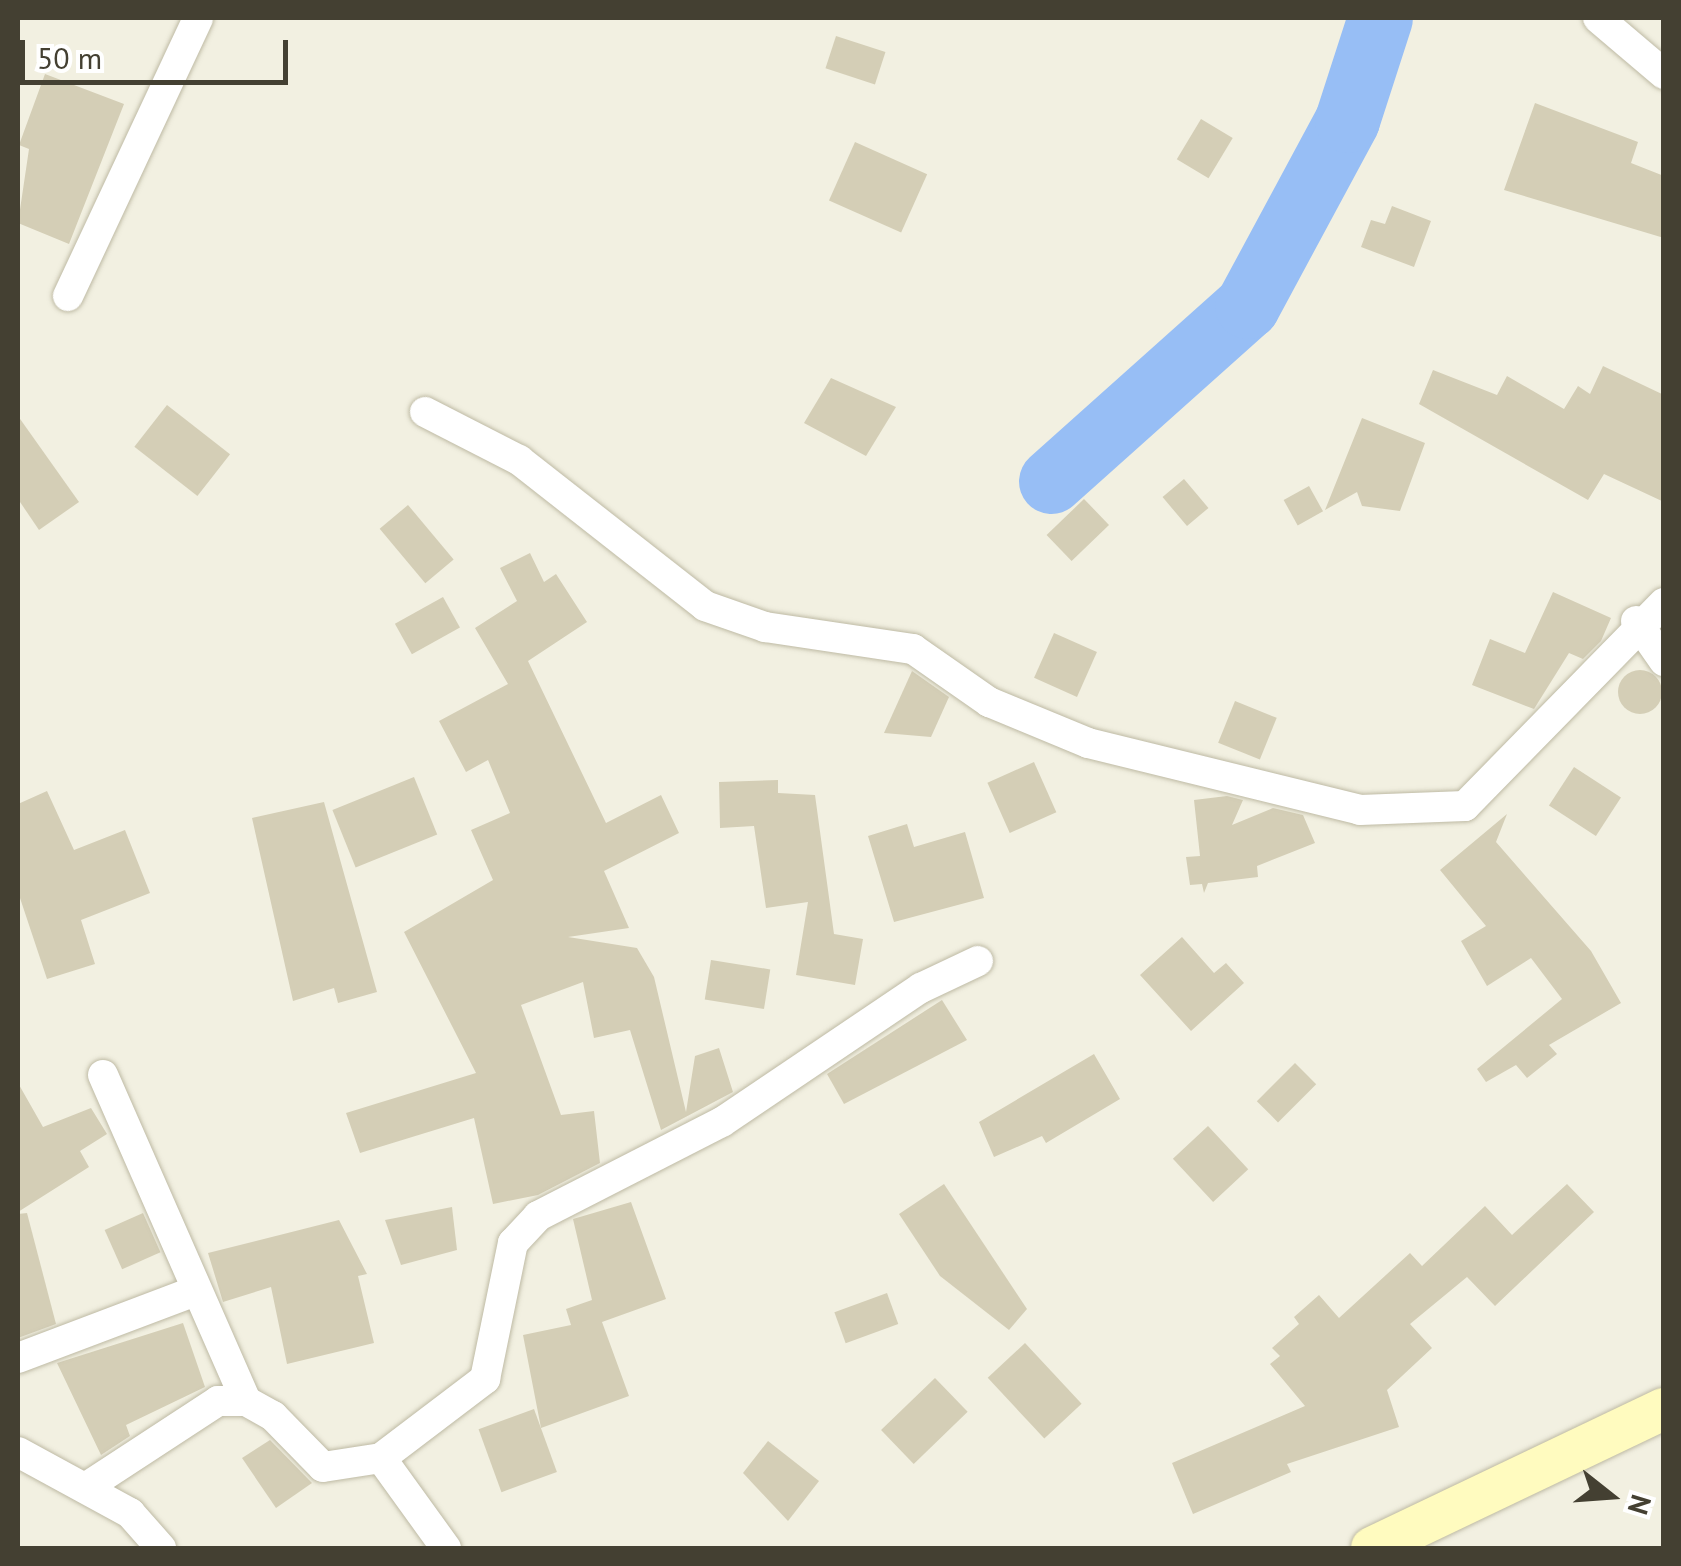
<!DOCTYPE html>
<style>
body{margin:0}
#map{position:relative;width:1681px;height:1566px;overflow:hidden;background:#f2f0e1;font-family:"PT Sans",sans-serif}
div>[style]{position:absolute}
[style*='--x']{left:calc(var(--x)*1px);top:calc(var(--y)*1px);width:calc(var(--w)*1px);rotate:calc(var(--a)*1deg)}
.river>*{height:65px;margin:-32.5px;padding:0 32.5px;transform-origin:32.5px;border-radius:32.5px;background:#97bef5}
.building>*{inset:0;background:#d4ceb6;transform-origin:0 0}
.round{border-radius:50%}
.roads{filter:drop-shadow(0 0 2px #bebaa4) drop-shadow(0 0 2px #bebaa4)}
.minor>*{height:30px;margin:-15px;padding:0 15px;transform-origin:15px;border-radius:15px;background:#fff}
.secondary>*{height:42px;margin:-21px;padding:0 21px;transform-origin:21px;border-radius:21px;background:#fffbbf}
span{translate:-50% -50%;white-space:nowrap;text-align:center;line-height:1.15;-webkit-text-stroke:10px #fff;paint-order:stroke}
.frame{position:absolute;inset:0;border:20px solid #444032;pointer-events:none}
.north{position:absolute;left:1561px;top:1446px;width:100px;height:100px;-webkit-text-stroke:8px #fff;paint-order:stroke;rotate:107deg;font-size:28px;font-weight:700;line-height:40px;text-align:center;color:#444032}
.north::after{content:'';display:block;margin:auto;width:35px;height:45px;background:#444032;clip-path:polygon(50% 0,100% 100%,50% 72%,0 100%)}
.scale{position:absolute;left:20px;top:40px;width:268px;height:45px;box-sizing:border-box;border:5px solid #444032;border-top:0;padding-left:12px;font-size:30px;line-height:35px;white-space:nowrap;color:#444032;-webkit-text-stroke:8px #fff;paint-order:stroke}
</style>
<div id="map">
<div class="river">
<div style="--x:1051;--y:481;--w:263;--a:-41.8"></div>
<div style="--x:1247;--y:306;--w:211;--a:-61.7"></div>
<div style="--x:1347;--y:120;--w:107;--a:-72.1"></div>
</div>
<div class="building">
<div style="left:836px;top:36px;width:52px;height:34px;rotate:18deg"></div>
<div style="clip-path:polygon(45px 74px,124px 104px,69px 244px,18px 223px,29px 149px,19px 145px)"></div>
<div style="clip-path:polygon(1535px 103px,1638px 142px,1631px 163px,1664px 176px,1664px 238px,1504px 190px)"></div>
<div style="left:1201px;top:119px;width:37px;height:47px;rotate:31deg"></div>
<div style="left:855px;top:142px;width:79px;height:64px;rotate:24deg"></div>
<div style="clip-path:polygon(1392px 206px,1431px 221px,1414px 267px,1361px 247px,1371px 220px,1385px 224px)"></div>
<div style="clip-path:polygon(1603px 366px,1664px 395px,1664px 502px,1604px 474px,1588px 500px,1419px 404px,1433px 370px,1497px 395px,1507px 376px,1564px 409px,1578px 386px,1590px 394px)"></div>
<div style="clip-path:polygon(831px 378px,896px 407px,866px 456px,804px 423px)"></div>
<div style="left:167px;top:405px;width:80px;height:53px;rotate:38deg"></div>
<div style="clip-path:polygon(18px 416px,79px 502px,39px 530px,18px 499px)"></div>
<div style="clip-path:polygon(1362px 418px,1425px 443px,1400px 511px,1362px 506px,1357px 492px,1325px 510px)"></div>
<div style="left:1184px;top:479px;width:38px;height:28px;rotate:50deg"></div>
<div style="left:1309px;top:486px;width:29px;height:29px;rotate:61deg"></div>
<div style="left:1084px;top:499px;width:36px;height:52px;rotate:46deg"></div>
<div style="left:408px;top:505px;width:71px;height:37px;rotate:50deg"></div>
<div style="clip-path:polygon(530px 553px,544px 582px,556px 574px,587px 622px,528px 661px,606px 823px,661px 795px,679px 833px,604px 871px,629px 928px,568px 937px,637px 948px,654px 977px,686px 1112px,695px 1056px,719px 1048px,733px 1092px,661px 1130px,630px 1030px,594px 1038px,583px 982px,521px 1005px,561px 1115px,594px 1111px,600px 1163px,538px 1195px,493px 1204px,474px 1118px,360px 1153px,346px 1113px,476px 1073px,404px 932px,493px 880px,471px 830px,510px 813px,488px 760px,466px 772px,439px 721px,508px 684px,475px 628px,517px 601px,500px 568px)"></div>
<div style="clip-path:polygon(1553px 592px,1611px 618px,1601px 641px,1583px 659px,1569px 653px,1534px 709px,1472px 685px,1490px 639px,1525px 653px)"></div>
<div style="left:443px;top:597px;width:35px;height:55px;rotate:61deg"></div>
<div style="left:1054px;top:633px;width:47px;height:49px;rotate:24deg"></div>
<div class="round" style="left:1618px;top:670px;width:44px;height:44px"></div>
<div style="clip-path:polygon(912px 671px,949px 697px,931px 737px,884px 733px)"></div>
<div style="left:1235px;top:701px;width:45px;height:45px;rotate:22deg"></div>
<div style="left:1034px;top:762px;width:55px;height:51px;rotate:66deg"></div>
<div style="left:1574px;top:767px;width:56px;height:46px;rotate:33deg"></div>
<div style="left:414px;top:777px;width:62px;height:88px;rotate:68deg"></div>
<div style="clip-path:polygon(778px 780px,778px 793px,815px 795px,834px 934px,863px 939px,855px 985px,796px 975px,808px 902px,766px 908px,754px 826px,720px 828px,719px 782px)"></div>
<div style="clip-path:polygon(47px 791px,74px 850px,125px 830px,150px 893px,81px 920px,95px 964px,47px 979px,18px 892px,18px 804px)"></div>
<div style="clip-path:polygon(1227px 796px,1243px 800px,1232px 825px,1273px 808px,1303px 815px,1315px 843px,1257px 866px,1258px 877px,1208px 883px,1204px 893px,1202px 884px,1190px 885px,1186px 857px,1200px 856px,1194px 800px)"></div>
<div style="clip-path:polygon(324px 802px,377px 992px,338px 1003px,334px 988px,293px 1001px,252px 818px)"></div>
<div style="clip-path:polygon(1507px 814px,1496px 842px,1591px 951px,1621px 1003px,1549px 1045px,1557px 1054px,1527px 1078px,1516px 1065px,1486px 1082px,1477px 1069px,1562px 999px,1531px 958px,1487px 986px,1461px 941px,1486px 926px,1440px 870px)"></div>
<div style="clip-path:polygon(907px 824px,914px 847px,965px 832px,984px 898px,894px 922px,868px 836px)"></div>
<div style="clip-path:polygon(1182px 937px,1214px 973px,1226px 963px,1244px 983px,1191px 1031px,1140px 975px)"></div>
<div style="left:711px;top:960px;width:60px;height:40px;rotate:9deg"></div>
<div style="clip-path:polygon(942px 1000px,967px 1040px,844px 1104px,827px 1074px)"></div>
<div style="clip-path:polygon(1094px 1054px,1120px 1099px,1046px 1143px,1042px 1136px,994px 1157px,979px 1122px)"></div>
<div style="left:1295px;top:1063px;width:30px;height:54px;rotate:45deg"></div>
<div style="clip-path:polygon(18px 1083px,43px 1127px,91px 1108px,107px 1134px,80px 1151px,89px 1167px,18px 1212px)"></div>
<div style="left:1208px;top:1126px;width:59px;height:48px;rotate:47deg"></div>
<div style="clip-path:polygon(944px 1184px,1027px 1309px,1009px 1330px,940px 1276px,899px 1214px)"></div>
<div style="clip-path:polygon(1567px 1184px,1594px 1212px,1495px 1306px,1467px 1277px,1410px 1324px,1432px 1348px,1387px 1390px,1399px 1427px,1287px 1464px,1291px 1472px,1193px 1514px,1172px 1463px,1305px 1406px,1270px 1364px,1280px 1356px,1272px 1348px,1299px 1324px,1294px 1317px,1319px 1295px,1339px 1318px,1410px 1253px,1422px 1266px,1485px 1206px,1512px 1235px)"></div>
<div style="clip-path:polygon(631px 1202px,666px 1299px,602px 1322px,629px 1396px,541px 1428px,523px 1335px,571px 1325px,566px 1309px,592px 1300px,573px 1219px)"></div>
<div style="clip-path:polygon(452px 1207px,457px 1250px,401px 1265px,385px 1220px)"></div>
<div style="clip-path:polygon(27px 1213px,56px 1324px,18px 1338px,18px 1214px)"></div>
<div style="left:143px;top:1213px;width:43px;height:42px;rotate:66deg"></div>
<div style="clip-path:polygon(339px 1220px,367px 1274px,358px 1276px,374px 1343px,287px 1364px,271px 1287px,223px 1302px,208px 1253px)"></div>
<div style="left:887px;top:1293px;width:33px;height:56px;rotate:70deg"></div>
<div style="clip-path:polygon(183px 1323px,205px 1387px,126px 1425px,130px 1436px,101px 1455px,57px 1363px)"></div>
<div style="left:1025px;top:1343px;width:83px;height:51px;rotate:47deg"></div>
<div style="left:935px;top:1378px;width:47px;height:75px;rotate:46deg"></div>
<div style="left:534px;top:1409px;width:67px;height:59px;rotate:70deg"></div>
<div style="clip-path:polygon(270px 1440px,312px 1483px,276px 1508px,242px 1458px)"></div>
<div style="clip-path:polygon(768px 1441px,819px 1481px,788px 1521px,743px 1473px)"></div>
</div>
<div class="roads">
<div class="minor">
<div style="--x:1598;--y:18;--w:87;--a:40.3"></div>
<div style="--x:68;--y:296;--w:307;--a:-64.9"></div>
<div style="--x:425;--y:412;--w:106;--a:27.1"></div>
<div style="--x:519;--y:460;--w:236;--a:38.1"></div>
<div style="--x:705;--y:606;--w:64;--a:19.3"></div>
<div style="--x:765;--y:627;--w:150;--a:8.5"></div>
<div style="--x:913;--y:649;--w:93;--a:34.9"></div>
<div style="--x:989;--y:702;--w:107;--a:22.5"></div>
<div style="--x:1088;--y:743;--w:280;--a:13.8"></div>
<div style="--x:1360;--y:810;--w:105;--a:-2.2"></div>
<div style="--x:1465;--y:806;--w:284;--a:-45.6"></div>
<div style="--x:1636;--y:621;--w:49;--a:55"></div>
<div style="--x:103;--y:1075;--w:356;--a:66.3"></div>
<div style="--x:18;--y:1358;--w:187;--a:-20.7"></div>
<div style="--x:18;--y:1452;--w:128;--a:28.6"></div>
<div style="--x:130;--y:1513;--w:47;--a:48.5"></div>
<div style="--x:381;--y:1458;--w:111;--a:54.2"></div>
<div style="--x:85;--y:1488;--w:159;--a:-33.2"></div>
<div style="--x:218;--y:1401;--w:28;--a:0"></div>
<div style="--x:246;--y:1401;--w:31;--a:29"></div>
<div style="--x:273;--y:1416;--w:71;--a:45.6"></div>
<div style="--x:323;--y:1467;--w:59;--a:-8.8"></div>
<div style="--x:381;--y:1458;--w:131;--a:-37.2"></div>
<div style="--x:485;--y:1379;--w:139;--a:-78.4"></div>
<div style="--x:513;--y:1243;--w:37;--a:-47"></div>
<div style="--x:538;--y:1216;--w:207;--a:-27.1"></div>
<div style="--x:722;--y:1122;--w:240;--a:-34"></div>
<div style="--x:921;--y:988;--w:63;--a:-25.3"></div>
</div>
<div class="secondary">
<div style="--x:1372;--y:1548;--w:323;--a:-25.5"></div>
</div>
</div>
<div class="frame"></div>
<div class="north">N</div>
<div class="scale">50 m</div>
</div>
